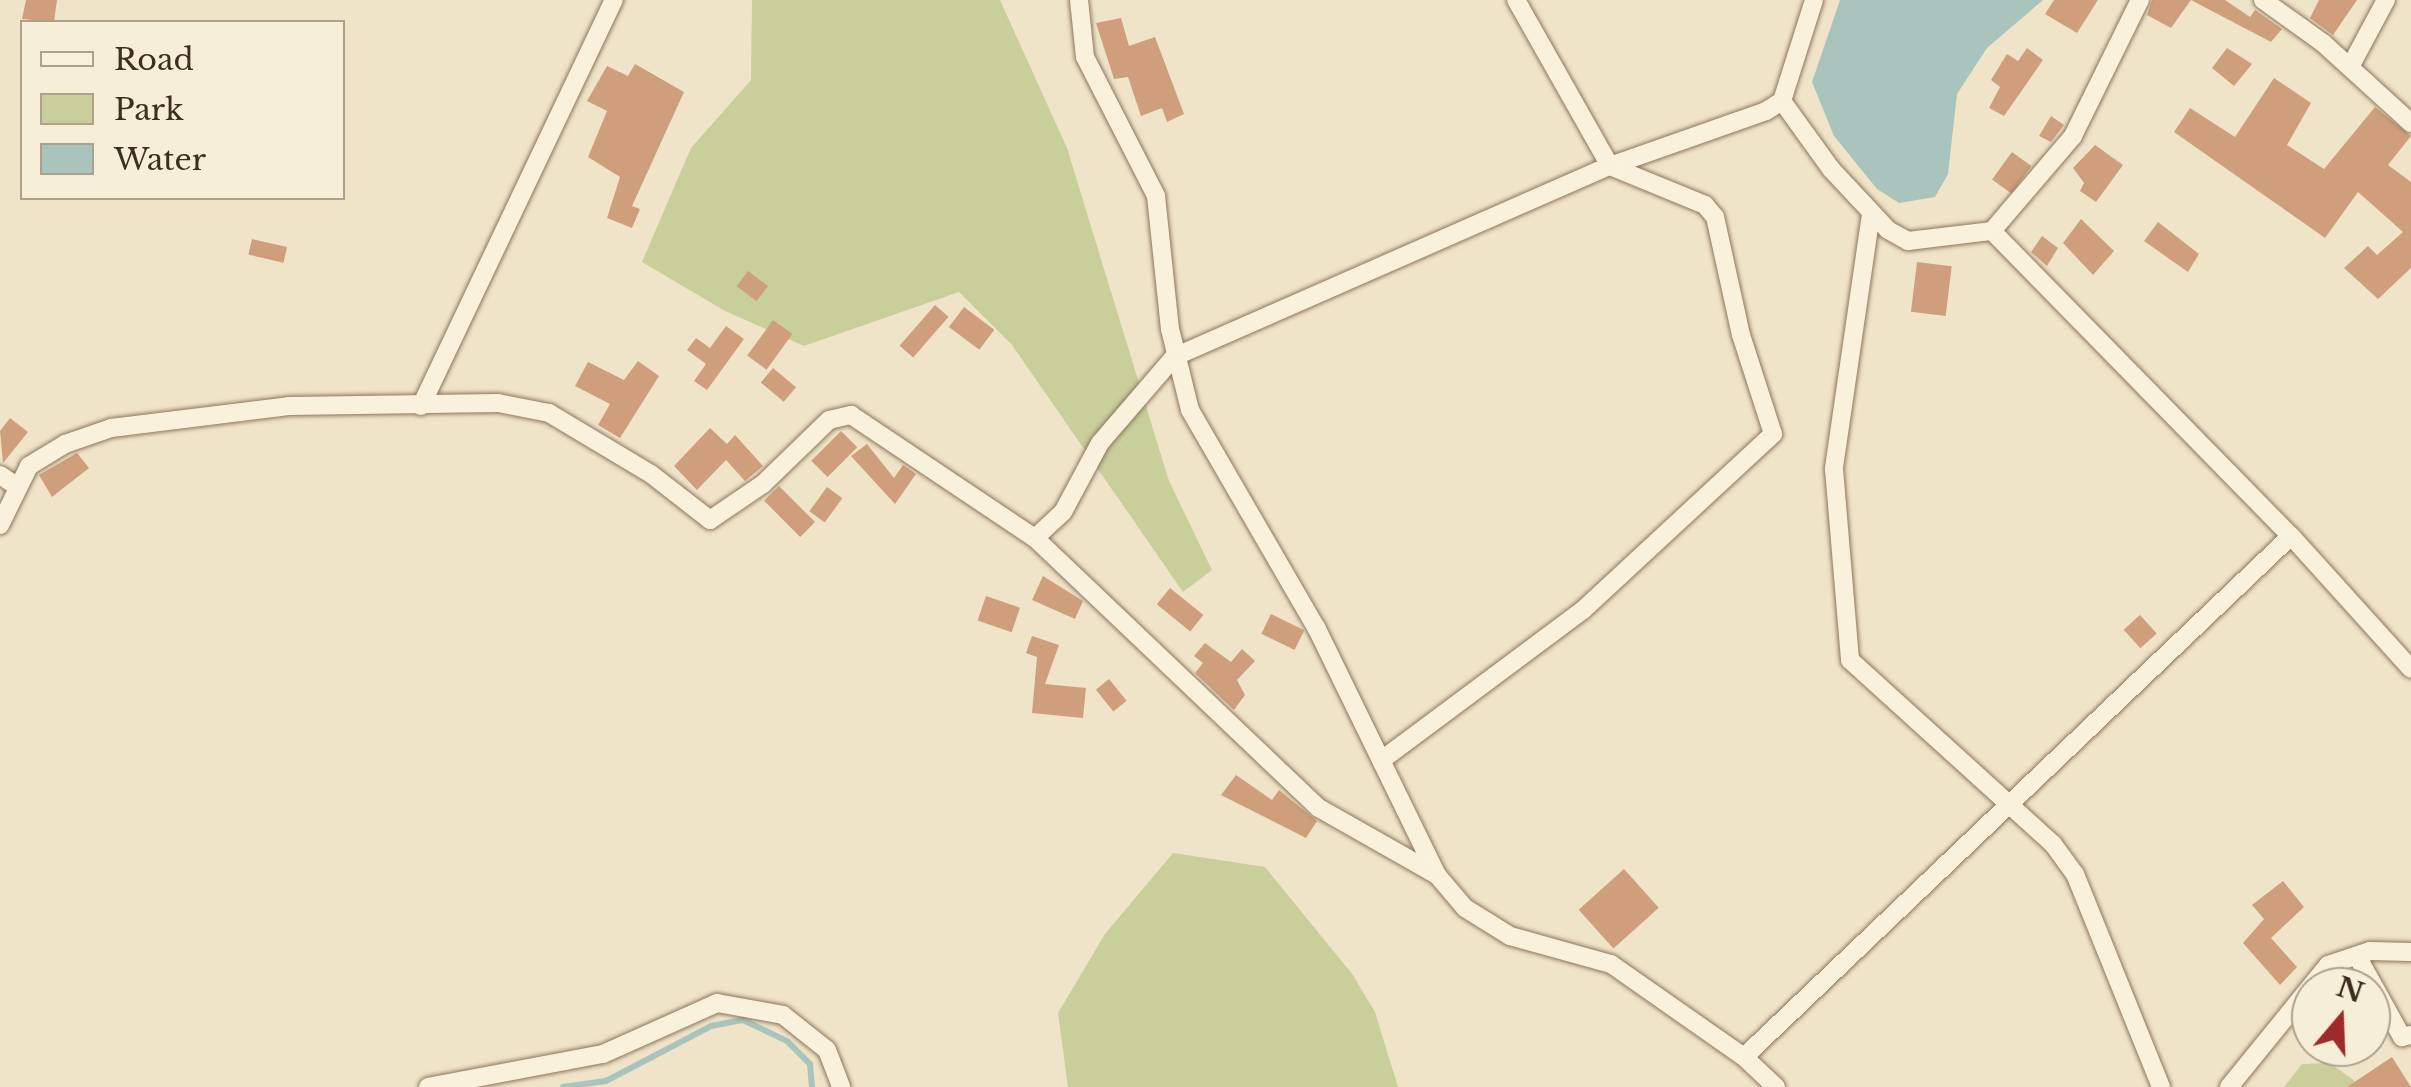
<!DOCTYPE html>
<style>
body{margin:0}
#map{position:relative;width:2411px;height:1087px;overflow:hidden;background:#f0e4c8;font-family:"Libre Baskerville",serif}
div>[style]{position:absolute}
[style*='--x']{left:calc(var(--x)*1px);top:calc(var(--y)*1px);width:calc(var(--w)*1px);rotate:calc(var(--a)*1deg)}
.green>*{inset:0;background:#c9cf9b}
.water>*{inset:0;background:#a9c4bc}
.stream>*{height:6px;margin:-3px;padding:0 3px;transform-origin:3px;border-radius:3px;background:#a9c4bc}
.building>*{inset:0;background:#cf9f7d;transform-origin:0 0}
.roads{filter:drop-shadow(0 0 2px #8d765c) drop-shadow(0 0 2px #8d765c)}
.minor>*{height:18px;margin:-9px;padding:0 9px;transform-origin:9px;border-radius:9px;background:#faf1dc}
span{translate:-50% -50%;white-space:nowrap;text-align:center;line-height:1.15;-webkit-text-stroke:8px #f7eed8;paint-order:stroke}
.legend{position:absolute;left:20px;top:20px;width:325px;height:180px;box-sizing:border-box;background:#f7eed8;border:2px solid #ada18e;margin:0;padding:12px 18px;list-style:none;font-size:30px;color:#3d2e20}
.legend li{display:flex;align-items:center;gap:20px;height:50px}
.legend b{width:50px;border:2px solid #ada18e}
.north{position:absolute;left:2291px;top:967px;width:100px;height:100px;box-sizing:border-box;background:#f7eed8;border:2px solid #ada18e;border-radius:50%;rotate:19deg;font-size:28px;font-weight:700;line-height:40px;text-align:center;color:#3d2e20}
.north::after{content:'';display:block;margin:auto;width:35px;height:45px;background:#9e2a2b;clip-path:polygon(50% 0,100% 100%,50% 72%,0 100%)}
</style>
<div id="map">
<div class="green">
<div style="clip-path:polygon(752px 0,1000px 0,1067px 148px,1169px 481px,1212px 570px,1183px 592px,1012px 345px,959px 292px,804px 346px,725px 311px,642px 262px,691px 148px,751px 80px)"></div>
<div style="clip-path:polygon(1173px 853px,1265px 867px,1353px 975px,1375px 1012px,1398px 1087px,1068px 1087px,1058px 1013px,1105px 934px)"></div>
<div style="clip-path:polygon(2330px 1063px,2363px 1087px,2284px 1087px,2302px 1064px)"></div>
</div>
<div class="water">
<div style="clip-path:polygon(1840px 0,2043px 0,1987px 48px,1957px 94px,1948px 174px,1935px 197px,1899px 203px,1877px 189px,1834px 136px,1812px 82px)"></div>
</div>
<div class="stream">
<div style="--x:563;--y:1087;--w:43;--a:-7.9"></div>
<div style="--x:606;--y:1081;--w:119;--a:-27.6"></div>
<div style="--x:711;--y:1026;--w:33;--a:-11"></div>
<div style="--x:743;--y:1020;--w:49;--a:25.5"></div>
<div style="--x:787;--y:1041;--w:33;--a:45"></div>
<div style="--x:810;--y:1064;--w:23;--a:85"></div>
</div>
<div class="building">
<div style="clip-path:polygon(26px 0,57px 0,54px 22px,22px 19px)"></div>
<div style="clip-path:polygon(2054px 0,2098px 0,2077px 33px,2045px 14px)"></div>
<div style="clip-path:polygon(2152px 0,2191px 0,2171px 28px,2147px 15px)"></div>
<div style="clip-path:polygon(2191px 0,2225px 0,2250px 17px,2255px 10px,2282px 29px,2271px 42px)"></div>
<div style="clip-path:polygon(2319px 0,2357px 0,2333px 35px,2310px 18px)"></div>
<div style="clip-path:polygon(1121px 18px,1129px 46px,1155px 37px,1184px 114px,1167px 122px,1162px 108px,1141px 116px,1128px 77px,1114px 79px,1096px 23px)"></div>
<div style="clip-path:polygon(2027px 48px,2043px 60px,2004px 116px,1989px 108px,2000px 87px,1991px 80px,2007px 54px,2018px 61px)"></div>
<div style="clip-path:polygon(2227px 48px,2252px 64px,2234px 86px,2212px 68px)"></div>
<div style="clip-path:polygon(635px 64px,684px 92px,632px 206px,640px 209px,632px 228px,607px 218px,620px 177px,588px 157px,607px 111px,587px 101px,607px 66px,628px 76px)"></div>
<div style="clip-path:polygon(2274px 78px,2311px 103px,2287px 145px,2324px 169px,2375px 107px,2411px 136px,2388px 165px,2411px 182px,2411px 268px,2378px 299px,2344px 268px,2368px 246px,2377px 255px,2403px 232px,2358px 192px,2325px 238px,2174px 132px,2190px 108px,2235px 137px)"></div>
<div style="clip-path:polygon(2051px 116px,2064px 125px,2051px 142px,2039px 136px)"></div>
<div style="clip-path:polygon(2095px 145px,2123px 165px,2096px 202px,2080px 191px,2084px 183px,2073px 168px)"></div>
<div style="left:2012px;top:152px;width:24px;height:34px;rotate:36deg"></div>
<div style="clip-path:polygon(2081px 219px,2114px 251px,2093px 275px,2063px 243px)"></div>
<div style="clip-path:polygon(2158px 222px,2199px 254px,2188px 272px,2144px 241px)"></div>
<div style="clip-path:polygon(2042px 236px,2058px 248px,2047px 266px,2031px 252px)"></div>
<div style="left:252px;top:239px;width:36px;height:16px;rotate:13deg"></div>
<div style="left:1917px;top:262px;width:35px;height:50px;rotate:7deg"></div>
<div style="left:748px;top:271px;width:25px;height:19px;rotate:37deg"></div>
<div style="left:935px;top:305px;width:18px;height:54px;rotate:41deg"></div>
<div style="left:964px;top:307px;width:38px;height:25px;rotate:37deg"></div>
<div style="left:773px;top:320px;width:24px;height:44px;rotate:36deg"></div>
<div style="clip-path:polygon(726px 326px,744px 339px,707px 390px,694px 381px,706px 364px,687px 350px,696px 338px,710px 348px)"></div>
<div style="clip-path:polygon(638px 361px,659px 376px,620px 438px,598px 425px,610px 404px,575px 386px,588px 362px,624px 380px)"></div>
<div style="left:773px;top:368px;width:30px;height:19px;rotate:40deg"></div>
<div style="clip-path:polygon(10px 418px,28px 432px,3px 463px,0 431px)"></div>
<div style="clip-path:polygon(710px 428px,727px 444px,735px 435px,763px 466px,745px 481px,726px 460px,697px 490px,674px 466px)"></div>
<div style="left:841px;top:431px;width:23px;height:42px;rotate:45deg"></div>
<div style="clip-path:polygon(867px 444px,894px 478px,903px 465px,916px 474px,895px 504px,851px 456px)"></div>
<div style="clip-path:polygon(77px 453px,89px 468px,52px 497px,39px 475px)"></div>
<div style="left:779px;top:486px;width:51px;height:21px;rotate:45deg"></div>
<div style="left:827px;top:487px;width:19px;height:30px;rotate:36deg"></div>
<div style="clip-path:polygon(1043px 576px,1083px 601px,1075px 619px,1032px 600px)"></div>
<div style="left:1170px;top:588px;width:43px;height:21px;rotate:39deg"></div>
<div style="left:986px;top:596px;width:36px;height:26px;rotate:19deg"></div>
<div style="left:1271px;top:614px;width:37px;height:22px;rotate:26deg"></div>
<div style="left:2140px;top:615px;width:25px;height:22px;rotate:48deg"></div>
<div style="clip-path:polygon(1032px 636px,1059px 645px,1045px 684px,1086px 688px,1083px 718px,1032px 713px,1037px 657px,1026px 653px)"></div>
<div style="clip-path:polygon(1205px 643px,1231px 662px,1242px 649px,1255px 661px,1237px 680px,1245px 695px,1234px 710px,1195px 673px,1203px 663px,1194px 656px)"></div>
<div style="left:1109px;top:679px;width:28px;height:17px;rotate:51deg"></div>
<div style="clip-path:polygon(1236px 775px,1272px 800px,1279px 790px,1317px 821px,1306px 838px,1221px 795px)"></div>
<div style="left:1624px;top:869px;width:52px;height:61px;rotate:48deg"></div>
<div style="clip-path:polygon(2283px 881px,2304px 907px,2271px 938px,2297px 967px,2280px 985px,2243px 943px,2264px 919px,2252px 905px)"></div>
<div style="clip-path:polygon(2392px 1057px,2411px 1087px,2347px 1087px)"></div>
</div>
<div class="roads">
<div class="minor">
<div style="--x:1079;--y:0;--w:57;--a:84"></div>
<div style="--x:1085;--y:57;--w:156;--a:62.9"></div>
<div style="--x:1156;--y:196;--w:134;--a:84"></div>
<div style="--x:1170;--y:329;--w:83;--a:76.1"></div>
<div style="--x:1190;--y:410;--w:251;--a:59.9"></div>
<div style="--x:1316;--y:627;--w:276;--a:64"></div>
<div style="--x:1437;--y:875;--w:43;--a:49.7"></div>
<div style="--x:1465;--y:908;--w:53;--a:31.9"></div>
<div style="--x:1510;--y:936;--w:105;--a:15.5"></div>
<div style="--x:1611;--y:964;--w:162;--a:35"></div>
<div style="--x:1744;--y:1057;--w:44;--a:43.2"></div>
<div style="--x:2263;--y:0;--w:74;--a:35.6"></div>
<div style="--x:2323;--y:43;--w:119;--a:42.3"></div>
<div style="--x:2350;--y:67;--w:76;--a:-61.8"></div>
<div style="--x:1782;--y:101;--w:84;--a:54.2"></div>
<div style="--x:1831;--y:169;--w:83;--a:46.9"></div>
<div style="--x:1888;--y:230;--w:23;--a:29"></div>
<div style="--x:1908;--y:241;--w:85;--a:-6.8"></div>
<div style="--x:1992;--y:231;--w:125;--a:-49.5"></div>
<div style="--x:2073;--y:136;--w:152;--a:-63.8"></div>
<div style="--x:1871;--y:214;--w:258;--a:98.3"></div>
<div style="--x:1834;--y:469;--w:192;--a:85.2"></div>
<div style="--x:1850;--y:660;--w:274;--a:42.2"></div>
<div style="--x:2053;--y:844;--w:37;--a:54"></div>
<div style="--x:2075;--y:874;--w:230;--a:68"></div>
<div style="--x:1992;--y:231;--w:427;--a:45.6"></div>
<div style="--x:2291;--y:536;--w:179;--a:47.9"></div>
<div style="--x:421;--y:406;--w:450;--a:-64.6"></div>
<div style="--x:0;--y:475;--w:22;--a:34"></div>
<div style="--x:0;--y:525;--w:66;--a:-63.8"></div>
<div style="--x:29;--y:466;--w:42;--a:-31.4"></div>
<div style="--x:65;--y:444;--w:49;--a:-19.2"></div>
<div style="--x:111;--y:428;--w:179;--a:-7"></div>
<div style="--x:289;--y:406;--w:209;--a:-0.8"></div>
<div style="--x:498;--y:403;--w:52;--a:11.1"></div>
<div style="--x:549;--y:413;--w:119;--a:30.9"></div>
<div style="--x:651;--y:474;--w:75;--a:37.9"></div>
<div style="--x:710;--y:520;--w:64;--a:-34.2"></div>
<div style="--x:763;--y:484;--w:92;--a:-44.1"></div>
<div style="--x:829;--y:420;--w:23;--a:-13"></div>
<div style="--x:851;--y:415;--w:221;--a:33.8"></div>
<div style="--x:1035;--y:538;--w:392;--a:43.6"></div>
<div style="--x:1319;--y:808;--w:136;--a:29.6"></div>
<div style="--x:1035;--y:538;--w:38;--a:-43"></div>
<div style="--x:1063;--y:512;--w:78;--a:-61.8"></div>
<div style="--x:1100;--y:443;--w:113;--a:-49.3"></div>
<div style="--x:1174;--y:357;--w:476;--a:-23.7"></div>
<div style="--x:1610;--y:166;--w:165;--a:-19.4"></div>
<div style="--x:1766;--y:111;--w:19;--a:-32"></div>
<div style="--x:1782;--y:101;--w:106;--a:-72.4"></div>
<div style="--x:1383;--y:759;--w:249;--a:-36.7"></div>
<div style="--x:1583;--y:610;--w:259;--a:-42.8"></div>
<div style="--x:1773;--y:434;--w:104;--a:-107.9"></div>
<div style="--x:1741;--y:335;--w:121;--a:-102.4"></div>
<div style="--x:1715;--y:217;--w:16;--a:-130"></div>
<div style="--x:1705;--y:205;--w:103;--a:-157.7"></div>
<div style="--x:1610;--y:166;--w:191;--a:-119.5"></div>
<div style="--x:2357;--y:956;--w:93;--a:60.9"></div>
<div style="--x:2402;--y:1037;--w:9;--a:-13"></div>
<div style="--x:1744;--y:1057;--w:755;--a:-43.61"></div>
<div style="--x:428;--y:1087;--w:178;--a:-10.7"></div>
<div style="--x:603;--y:1054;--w:125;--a:-24.1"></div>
<div style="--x:717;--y:1003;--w:67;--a:10.3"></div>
<div style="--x:783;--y:1015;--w:56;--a:38.5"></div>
<div style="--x:827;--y:1050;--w:40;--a:69"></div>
<div style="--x:2229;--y:1087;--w:157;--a:-50.9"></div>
<div style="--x:2328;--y:965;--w:44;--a:-18.4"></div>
<div style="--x:2370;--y:951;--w:41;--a:1.4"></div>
</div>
</div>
<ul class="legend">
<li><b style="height:12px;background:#faf1dc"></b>Road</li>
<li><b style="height:28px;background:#c9cf9b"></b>Park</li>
<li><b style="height:28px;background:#a9c4bc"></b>Water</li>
</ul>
<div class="north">N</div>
</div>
